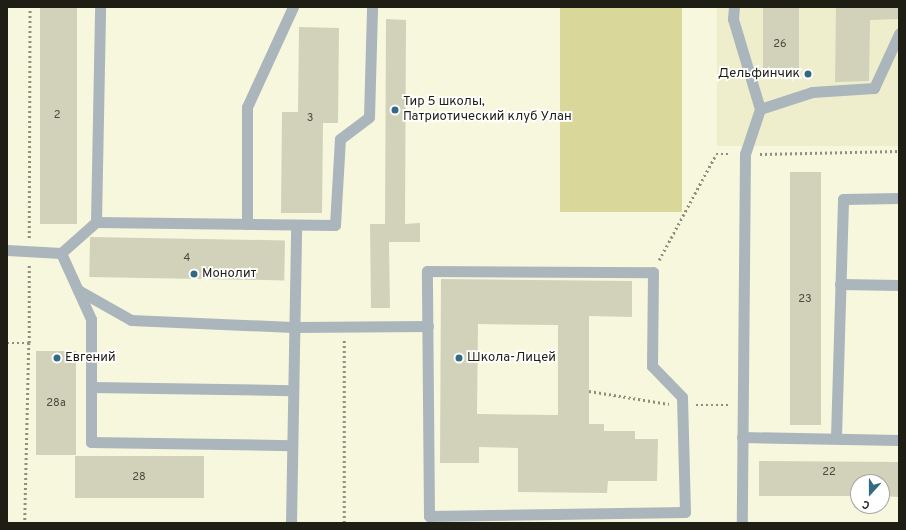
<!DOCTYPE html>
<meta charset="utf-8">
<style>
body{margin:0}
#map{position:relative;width:906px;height:530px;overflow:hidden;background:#f7f7de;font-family:Overpass,sans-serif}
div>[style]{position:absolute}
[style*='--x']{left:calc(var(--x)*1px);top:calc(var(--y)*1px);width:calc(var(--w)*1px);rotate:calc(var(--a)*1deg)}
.built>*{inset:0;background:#eeeecd;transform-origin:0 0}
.green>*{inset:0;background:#d9d79a;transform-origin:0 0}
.building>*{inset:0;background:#d2d1b9;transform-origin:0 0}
.path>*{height:2.5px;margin-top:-1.25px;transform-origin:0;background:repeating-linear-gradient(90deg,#8f8f7e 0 2px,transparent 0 5px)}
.lane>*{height:11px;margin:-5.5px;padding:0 5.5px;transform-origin:5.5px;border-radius:5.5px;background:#abb6bc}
.dots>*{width:11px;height:11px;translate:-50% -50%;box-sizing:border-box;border:2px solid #fff;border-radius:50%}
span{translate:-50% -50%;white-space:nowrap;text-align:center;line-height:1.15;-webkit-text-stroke:3.5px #fff;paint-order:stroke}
.number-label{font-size:11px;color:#4c4b3e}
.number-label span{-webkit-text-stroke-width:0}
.poi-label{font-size:13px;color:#1f1e15}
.right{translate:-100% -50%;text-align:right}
.left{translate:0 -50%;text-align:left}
.frame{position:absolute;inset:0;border:8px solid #1f1e15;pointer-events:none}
.north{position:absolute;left:850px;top:474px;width:40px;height:40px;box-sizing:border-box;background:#fff;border:1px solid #a5a5a1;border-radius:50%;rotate:201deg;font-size:11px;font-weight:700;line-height:16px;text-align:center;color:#1f1e15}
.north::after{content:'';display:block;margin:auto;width:14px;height:18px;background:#326a84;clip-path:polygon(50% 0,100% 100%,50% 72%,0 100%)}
</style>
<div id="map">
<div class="built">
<div style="left:717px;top:7px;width:182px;height:139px"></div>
</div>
<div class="green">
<div style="left:560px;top:7px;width:122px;height:205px"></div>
</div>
<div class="building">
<div style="left:40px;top:7px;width:37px;height:217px"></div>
<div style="left:763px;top:7px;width:36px;height:61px"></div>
<div style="clip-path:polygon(836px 7px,899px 7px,899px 19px,870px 20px,869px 81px,835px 82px)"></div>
<div style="clip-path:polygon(386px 19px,406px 20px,405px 224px,420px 223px,420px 242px,389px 242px,390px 308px,371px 308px,370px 224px,385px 224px)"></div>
<div style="clip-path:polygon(299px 27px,339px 28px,338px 123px,323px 123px,322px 213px,281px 213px,282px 112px,298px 112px)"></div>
<div style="left:790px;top:172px;width:31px;height:253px"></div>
<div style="left:90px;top:237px;width:195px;height:40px;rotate:1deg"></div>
<div style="clip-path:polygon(evenodd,441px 279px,632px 281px,632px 317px,589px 316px,589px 424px,604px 424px,604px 431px,635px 431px,635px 439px,658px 439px,657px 481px,608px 481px,607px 493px,518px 492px,518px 448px,479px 447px,479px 463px,440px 463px,441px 279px,478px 324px,558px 325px,558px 415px,477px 414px,478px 324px)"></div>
<div style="left:36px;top:351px;width:40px;height:104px"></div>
<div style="left:75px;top:456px;width:129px;height:42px"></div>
<div style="clip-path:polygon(759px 461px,899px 462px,899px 497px,882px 496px,882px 482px,858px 482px,858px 496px,759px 496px)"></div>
</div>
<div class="path">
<div style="--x:760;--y:154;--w:139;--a:-1.2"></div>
<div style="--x:29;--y:238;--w:231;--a:-89.8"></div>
<div style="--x:659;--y:260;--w:120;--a:-61.7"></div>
<div style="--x:716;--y:154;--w:15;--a:0"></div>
<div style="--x:7;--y:343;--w:22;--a:0"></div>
<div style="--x:29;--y:343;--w:180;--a:91.3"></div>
<div style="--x:29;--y:343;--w:78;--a:-90"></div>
<div style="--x:589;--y:391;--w:81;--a:9.2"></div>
<div style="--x:696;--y:405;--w:33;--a:0"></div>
<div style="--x:344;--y:523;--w:183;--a:-90"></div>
</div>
<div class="lane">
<div style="--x:734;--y:7;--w:12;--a:95"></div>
<div style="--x:733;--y:19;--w:94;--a:73.3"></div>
<div style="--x:760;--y:109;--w:47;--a:108.4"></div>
<div style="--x:745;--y:154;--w:369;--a:90.5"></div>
<div style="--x:760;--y:109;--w:55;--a:-18.1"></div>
<div style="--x:812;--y:92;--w:62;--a:-3.7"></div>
<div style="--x:874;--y:88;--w:60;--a:-65.2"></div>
<div style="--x:96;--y:222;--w:215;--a:-88.9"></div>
<div style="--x:247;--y:224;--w:117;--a:-90"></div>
<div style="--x:247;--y:107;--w:110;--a:-65.3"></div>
<div style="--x:7;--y:250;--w:54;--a:3.2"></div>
<div style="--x:61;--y:253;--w:47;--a:-41.5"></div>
<div style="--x:96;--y:222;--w:239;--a:0.7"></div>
<div style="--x:335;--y:225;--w:86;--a:-86.7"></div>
<div style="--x:340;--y:139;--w:36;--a:-37"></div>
<div style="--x:369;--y:117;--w:110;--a:-88.4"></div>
<div style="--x:61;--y:253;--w:72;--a:65.6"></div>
<div style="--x:91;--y:319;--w:123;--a:90"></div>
<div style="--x:91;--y:442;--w:200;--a:0.9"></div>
<div style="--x:427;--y:271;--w:226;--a:0.3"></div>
<div style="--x:653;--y:272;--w:94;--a:90.6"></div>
<div style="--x:652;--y:366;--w:43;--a:45.9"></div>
<div style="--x:682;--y:397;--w:115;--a:88.5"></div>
<div style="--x:685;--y:512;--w:256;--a:179.1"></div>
<div style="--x:429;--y:516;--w:245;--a:-90.5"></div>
<div style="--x:840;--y:284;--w:59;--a:1"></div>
<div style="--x:78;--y:290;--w:61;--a:29.5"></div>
<div style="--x:131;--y:320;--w:162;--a:2.5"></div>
<div style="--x:293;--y:327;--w:135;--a:-0.4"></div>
<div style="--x:91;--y:387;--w:201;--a:0.9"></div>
<div style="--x:742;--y:437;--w:157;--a:1.1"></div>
<div style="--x:836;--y:437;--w:238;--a:-88.3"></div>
<div style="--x:843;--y:199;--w:56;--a:-1"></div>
<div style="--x:291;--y:523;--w:298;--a:-89"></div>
</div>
<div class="dots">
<div style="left:808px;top:74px;background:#326a84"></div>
<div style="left:395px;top:110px;background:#326a84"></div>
<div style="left:194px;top:274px;background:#326a84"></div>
<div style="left:57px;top:358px;background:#326a84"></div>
<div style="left:459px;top:358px;background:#326a84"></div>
</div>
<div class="number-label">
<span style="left:780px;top:44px">26</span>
<span style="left:57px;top:115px">2</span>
<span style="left:310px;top:118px">3</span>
<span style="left:187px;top:258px">4</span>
<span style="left:805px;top:299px">23</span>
<span style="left:56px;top:403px">28а</span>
<span style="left:829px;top:472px">22</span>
<span style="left:139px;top:477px">28</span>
</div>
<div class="poi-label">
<span class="right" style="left:800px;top:74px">Дельфинчик</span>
<span class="left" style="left:403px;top:110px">Тир 5 школы,<br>Патриотический клуб Улан</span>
<span class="left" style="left:202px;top:274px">Монолит</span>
<span class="left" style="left:65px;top:358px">Евгений</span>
<span class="left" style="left:467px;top:358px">Школа-Лицей</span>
</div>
<div class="frame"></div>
<div class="north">С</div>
</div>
